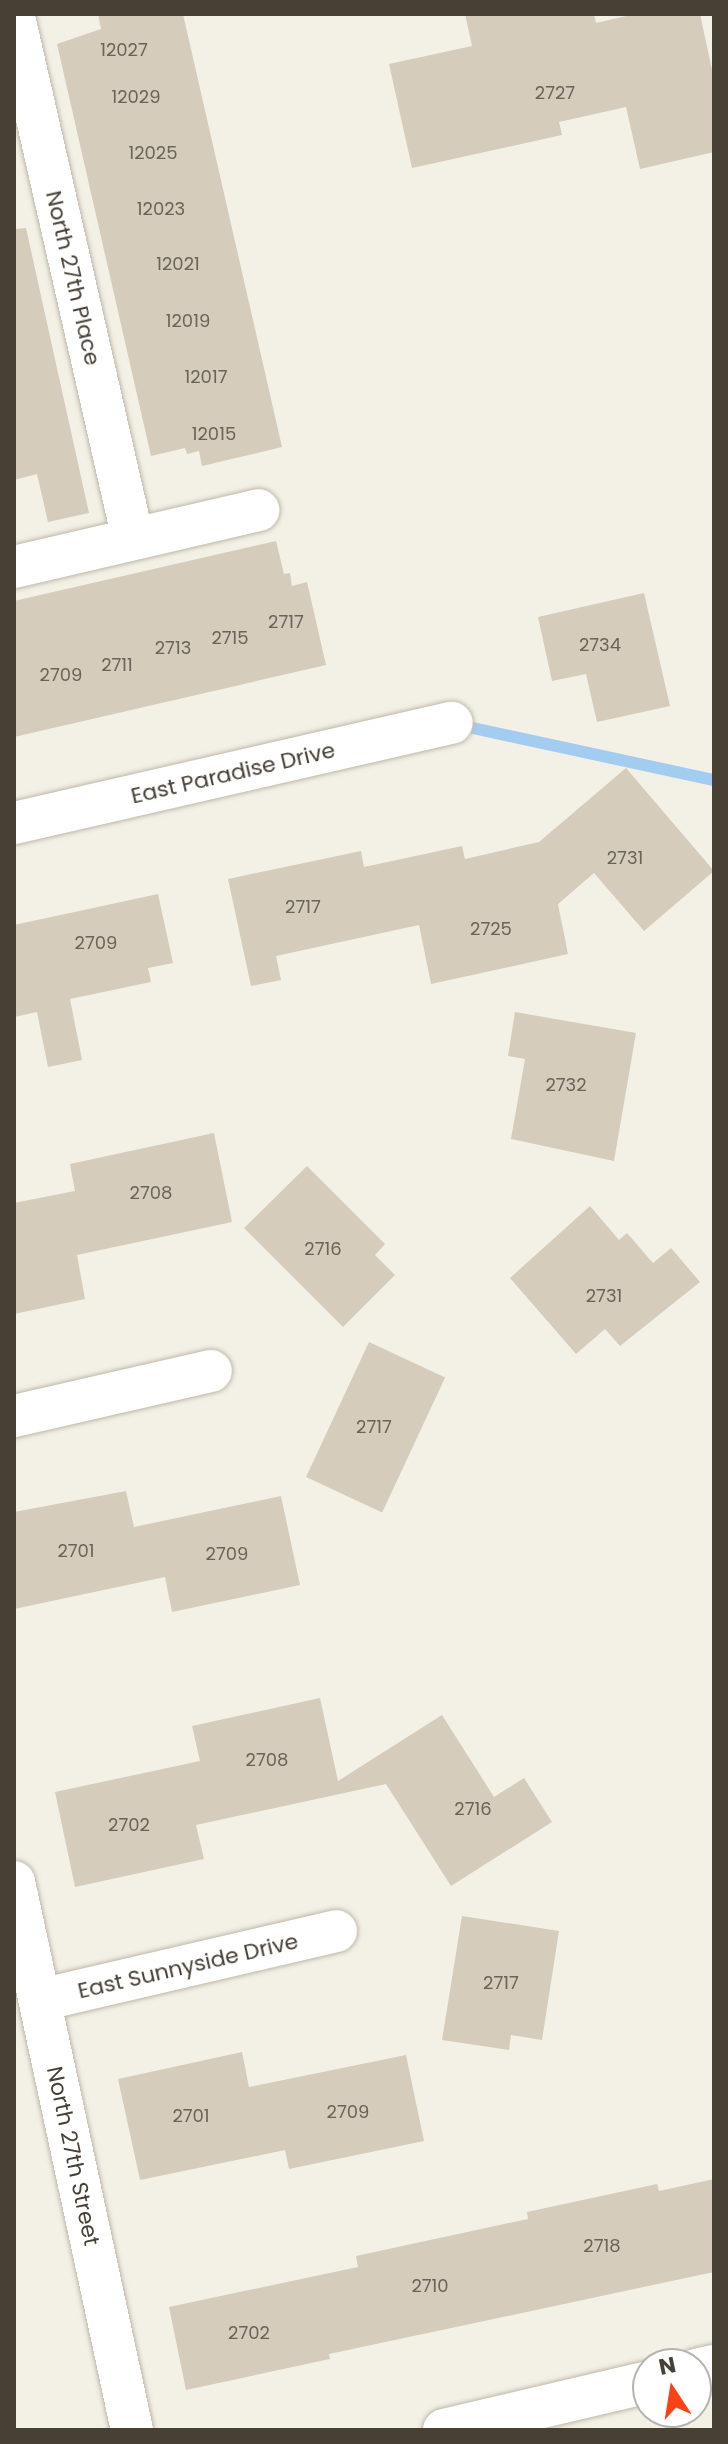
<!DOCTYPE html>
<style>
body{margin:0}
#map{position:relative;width:728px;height:2444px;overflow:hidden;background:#f3f0e6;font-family:Poppins,sans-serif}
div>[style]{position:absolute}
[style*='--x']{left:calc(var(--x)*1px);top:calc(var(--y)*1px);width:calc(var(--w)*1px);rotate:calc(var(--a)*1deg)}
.stream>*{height:12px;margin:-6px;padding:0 6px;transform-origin:6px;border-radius:6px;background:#a2cdf0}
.building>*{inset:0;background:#d5ccbc;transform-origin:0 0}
.roads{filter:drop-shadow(0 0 2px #bfb8a9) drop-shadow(0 0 2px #bfb8a9)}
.minor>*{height:42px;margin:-21px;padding:0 21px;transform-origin:21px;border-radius:21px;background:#fff}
span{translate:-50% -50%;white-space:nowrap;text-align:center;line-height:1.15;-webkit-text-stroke:6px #fff;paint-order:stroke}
.number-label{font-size:18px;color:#6a6357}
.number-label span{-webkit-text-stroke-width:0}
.street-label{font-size:22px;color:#464035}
.frame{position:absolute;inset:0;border:16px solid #464035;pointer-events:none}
.north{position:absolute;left:632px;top:2348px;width:80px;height:80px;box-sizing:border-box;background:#fff;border:2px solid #b5b3ae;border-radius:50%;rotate:348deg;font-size:22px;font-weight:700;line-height:32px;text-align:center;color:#464035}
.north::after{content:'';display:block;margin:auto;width:28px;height:36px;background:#fa4217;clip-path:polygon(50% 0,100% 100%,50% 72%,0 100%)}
</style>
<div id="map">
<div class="stream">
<div style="--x:459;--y:725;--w:261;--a:12.2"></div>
</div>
<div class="building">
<div style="clip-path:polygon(98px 14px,183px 14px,282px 447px,202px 466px,199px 451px,187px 454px,185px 448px,151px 456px,57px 44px,101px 29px)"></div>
<div style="clip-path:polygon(465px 14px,594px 14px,596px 23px,635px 14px,700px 14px,714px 79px,714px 152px,640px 169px,626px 107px,559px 122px,562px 135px,412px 168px,389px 64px,472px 46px)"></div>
<div style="clip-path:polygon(26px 228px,89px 513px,48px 522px,37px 474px,14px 480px,14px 229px)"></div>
<div style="clip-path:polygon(276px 541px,284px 574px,290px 573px,292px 586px,307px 582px,326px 665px,14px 737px,14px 601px)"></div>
<div style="clip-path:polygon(644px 593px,670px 706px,597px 722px,586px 674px,552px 681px,538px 617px)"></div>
<div style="clip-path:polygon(626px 768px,714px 871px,644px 931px,594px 873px,558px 904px,568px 954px,431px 984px,419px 925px,276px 956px,281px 980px,251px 986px,228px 879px,361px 851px,364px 867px,462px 846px,465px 859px,539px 842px)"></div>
<div style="clip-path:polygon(158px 894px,173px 963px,148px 968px,151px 982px,70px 999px,82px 1060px,48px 1067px,37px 1012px,14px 1017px,14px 925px)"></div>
<div style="clip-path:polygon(515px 1012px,636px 1033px,614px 1161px,511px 1139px,525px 1059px,508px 1056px)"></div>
<div style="clip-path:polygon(214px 1133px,232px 1222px,77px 1255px,85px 1299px,14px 1314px,14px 1203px,75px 1191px,70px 1164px)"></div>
<div style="clip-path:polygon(307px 1166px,385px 1244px,375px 1255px,395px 1275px,343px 1327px,244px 1228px)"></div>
<div style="clip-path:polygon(590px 1206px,619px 1240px,627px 1233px,653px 1263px,671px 1248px,700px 1282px,620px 1346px,605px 1329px,576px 1354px,510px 1278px)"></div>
<div style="left:369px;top:1342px;width:84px;height:149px;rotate:25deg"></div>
<div style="clip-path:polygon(126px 1491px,134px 1527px,281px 1496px,300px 1585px,172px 1612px,165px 1577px,14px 1609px,14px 1512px)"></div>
<div style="clip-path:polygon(320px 1698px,338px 1781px,442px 1715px,494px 1797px,524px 1778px,552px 1822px,451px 1886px,386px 1784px,196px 1825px,204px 1859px,75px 1887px,55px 1792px,200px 1761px,192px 1726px)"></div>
<div style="clip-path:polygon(462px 1916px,559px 1931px,542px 2040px,511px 2035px,509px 2050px,442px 2040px)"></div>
<div style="clip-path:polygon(242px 2052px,249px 2087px,406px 2055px,424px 2141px,289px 2169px,285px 2150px,140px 2180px,118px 2079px)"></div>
<div style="clip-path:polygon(714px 2179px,714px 2272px,329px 2354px,330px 2359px,186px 2390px,169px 2307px,358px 2267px,356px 2256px,528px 2219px,527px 2212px,657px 2184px,659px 2191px)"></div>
</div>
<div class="roads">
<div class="minor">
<div style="--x:14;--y:17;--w:535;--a:77.16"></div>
<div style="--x:14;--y:567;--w:251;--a:-13.1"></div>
<div style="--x:14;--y:823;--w:449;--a:-12.9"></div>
<div style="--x:14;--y:1416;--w:202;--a:-12.9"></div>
<div style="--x:14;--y:1882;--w:561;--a:77.85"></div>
<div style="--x:40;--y:2000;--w:304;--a:-13.1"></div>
<div style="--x:696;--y:2370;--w:18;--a:-13"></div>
<div style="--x:444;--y:2430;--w:210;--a:-13.2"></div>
</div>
</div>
<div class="number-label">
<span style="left:124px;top:50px">12027</span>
<span style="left:555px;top:93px">2727</span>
<span style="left:136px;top:97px">12029</span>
<span style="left:153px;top:153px">12025</span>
<span style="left:161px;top:209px">12023</span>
<span style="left:178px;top:264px">12021</span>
<span style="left:188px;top:321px">12019</span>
<span style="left:206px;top:377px">12017</span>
<span style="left:214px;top:434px">12015</span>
<span style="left:286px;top:622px">2717</span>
<span style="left:230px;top:638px">2715</span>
<span style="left:600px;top:645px">2734</span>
<span style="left:173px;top:648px">2713</span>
<span style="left:117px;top:665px">2711</span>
<span style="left:61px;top:675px">2709</span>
<span style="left:625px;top:858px">2731</span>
<span style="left:303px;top:907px">2717</span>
<span style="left:491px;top:929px">2725</span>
<span style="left:96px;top:943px">2709</span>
<span style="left:566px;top:1085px">2732</span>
<span style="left:151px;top:1193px">2708</span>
<span style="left:323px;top:1249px">2716</span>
<span style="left:604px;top:1296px">2731</span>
<span style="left:374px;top:1427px">2717</span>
<span style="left:76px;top:1551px">2701</span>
<span style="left:227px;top:1554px">2709</span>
<span style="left:267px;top:1760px">2708</span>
<span style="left:473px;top:1809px">2716</span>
<span style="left:129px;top:1825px">2702</span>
<span style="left:501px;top:1983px">2717</span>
<span style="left:348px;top:2112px">2709</span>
<span style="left:191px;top:2116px">2701</span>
<span style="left:602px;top:2246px">2718</span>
<span style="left:430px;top:2286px">2710</span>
<span style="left:249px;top:2333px">2702</span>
</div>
<div class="street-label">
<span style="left:73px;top:278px;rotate:77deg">North 27th Place</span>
<span style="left:233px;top:773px;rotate:-13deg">East Paradise Drive</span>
<span style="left:188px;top:1966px;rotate:-13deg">East Sunnyside Drive</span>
<span style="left:73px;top:2156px;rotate:78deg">North 27th Street</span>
</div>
<div class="frame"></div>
<div class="north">N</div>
</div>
